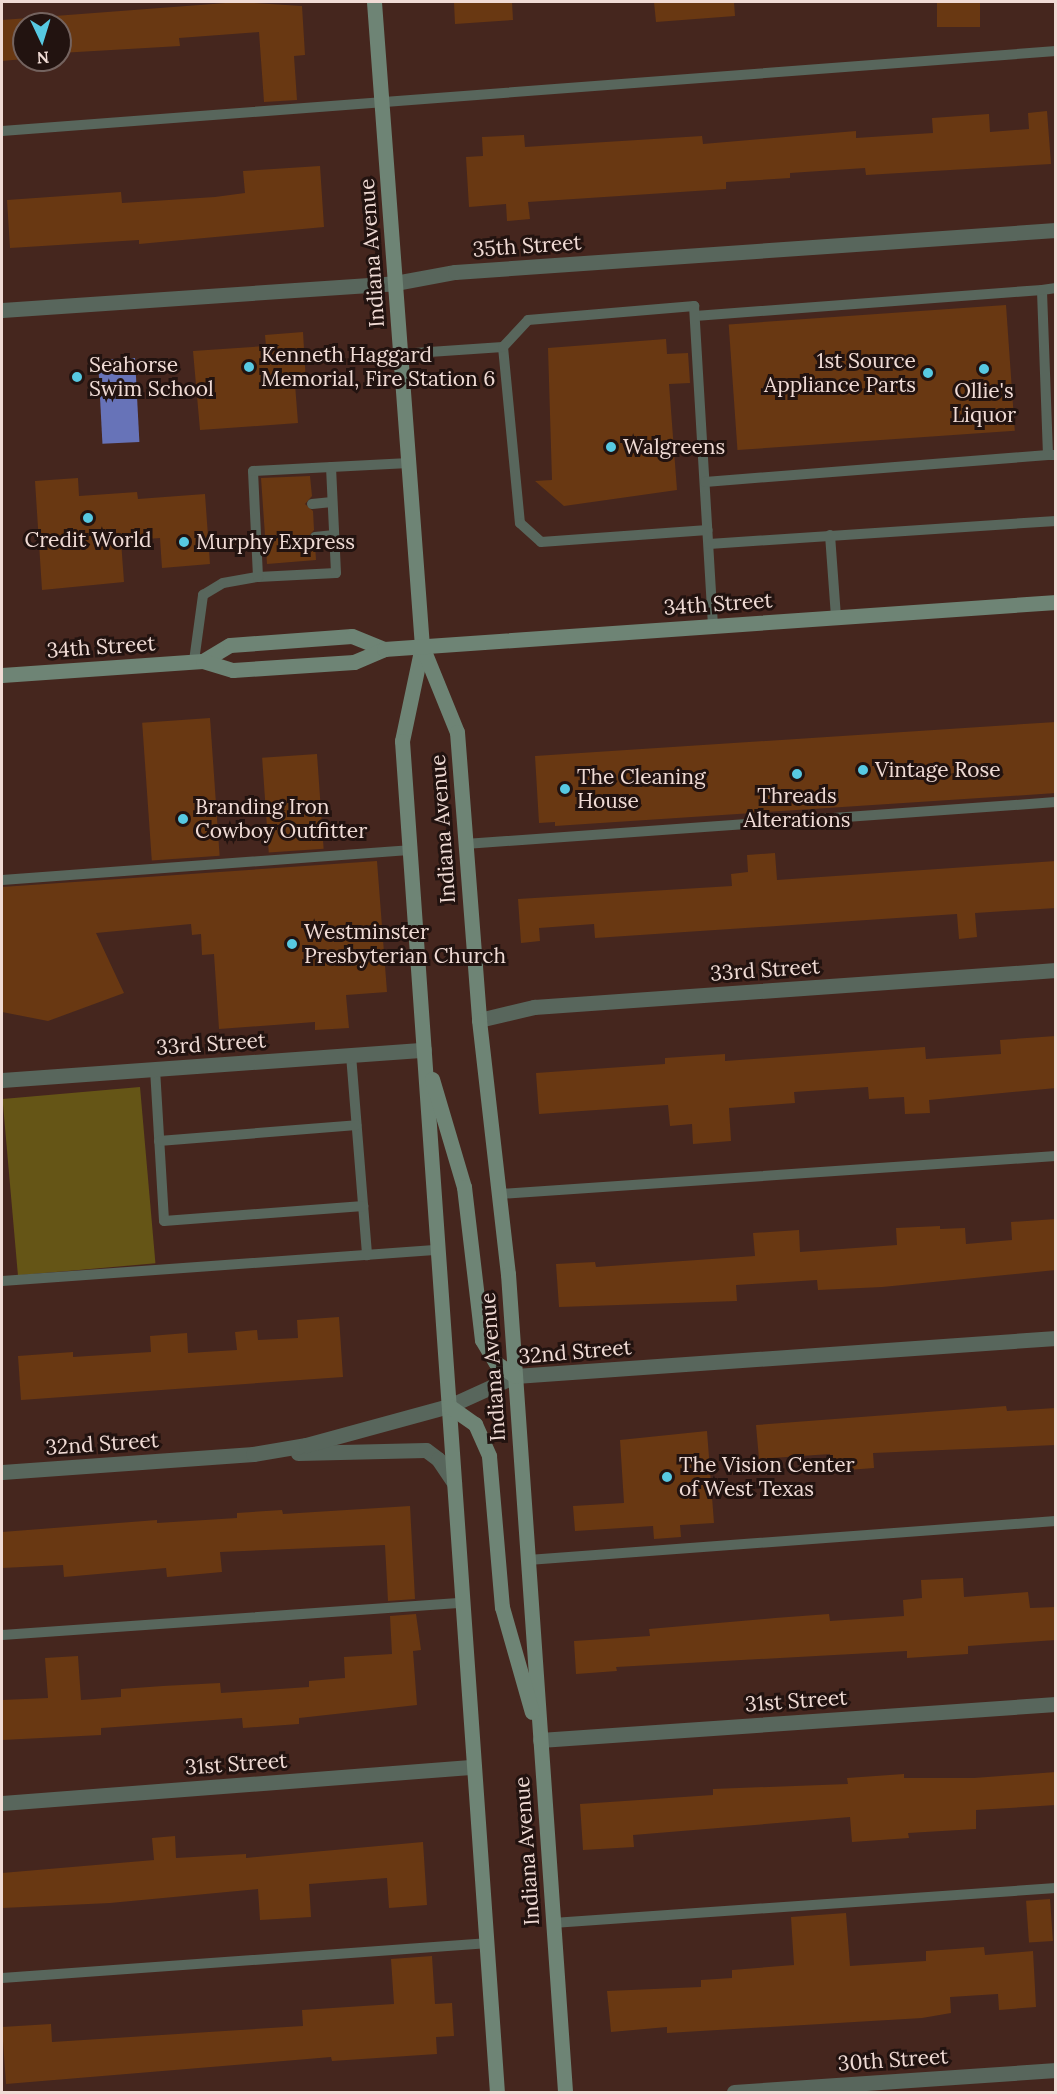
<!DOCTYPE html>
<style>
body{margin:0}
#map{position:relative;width:1057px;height:2094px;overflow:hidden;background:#45261e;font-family:Lora,serif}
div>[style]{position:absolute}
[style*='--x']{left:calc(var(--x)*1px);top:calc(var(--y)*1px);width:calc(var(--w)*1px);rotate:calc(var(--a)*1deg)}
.green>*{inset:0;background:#655516;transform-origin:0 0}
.water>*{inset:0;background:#6773b8;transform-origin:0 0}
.building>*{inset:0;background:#693812;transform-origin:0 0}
.service>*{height:10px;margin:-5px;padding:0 5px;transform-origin:5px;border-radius:5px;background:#58665c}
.minor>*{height:15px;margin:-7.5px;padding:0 7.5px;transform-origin:7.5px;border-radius:7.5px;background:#58665c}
.tertiary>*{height:15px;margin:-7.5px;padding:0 7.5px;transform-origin:7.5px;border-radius:7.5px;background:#58665c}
.secondary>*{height:15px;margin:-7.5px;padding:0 7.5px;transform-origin:7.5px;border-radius:7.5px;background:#6e8475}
.dots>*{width:16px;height:16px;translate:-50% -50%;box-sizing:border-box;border:3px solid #221310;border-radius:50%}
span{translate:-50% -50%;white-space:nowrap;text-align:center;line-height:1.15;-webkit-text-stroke:6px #221310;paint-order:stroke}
.street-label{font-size:21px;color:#f0dbd5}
.poi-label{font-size:21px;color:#f0dbd5}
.left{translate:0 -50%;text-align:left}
.right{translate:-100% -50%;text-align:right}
.frame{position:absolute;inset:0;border:3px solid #f0dbd5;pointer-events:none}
.north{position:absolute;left:12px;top:12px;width:60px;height:60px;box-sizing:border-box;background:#221310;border:2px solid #74635f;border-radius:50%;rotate:176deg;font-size:16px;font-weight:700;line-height:24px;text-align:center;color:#f0dbd5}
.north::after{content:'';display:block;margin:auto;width:21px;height:27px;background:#57c9e2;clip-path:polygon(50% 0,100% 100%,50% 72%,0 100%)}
</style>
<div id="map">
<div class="green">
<div style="left:140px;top:1087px;width:177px;height:138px;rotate:85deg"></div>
</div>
<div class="water">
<div style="left:135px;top:358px;width:84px;height:37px;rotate:87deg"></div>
</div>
<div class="building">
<div style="clip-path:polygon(239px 2px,302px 6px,305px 55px,294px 56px,297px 100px,264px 102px,259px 32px,179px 38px,180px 46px,60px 53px,60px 24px,24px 24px,24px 59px,2px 61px,2px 20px)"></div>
<div style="clip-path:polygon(454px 2px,512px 2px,513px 20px,455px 24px)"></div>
<div style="clip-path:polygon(654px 2px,734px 2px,735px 16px,656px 22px)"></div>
<div style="left:937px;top:2px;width:43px;height:25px"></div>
<div style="clip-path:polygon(1047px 111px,1051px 164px,866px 175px,865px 168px,790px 173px,790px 178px,726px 182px,726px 189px,528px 202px,530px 219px,507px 221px,506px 204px,469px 207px,466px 157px,483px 156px,482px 137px,524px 135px,525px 147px,702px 136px,703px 144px,856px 131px,856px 138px,933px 133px,932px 118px,989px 114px,990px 132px,1029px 129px,1028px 113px)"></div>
<div style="clip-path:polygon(320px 166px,324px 227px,139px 244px,139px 240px,10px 248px,7px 200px,121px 192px,122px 203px,215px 197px,245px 193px,243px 171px)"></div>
<div style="left:1006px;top:305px;width:126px;height:278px;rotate:86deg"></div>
<div style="clip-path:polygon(303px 332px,306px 383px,295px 384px,298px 423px,200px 430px,193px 351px,266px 346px,265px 335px)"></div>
<div style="clip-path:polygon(666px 339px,667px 354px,688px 353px,690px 383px,669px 384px,677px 490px,564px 506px,535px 481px,552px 480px,548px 348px)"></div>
<div style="clip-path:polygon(310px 476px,312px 496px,305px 504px,313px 511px,314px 530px,308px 537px,315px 544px,316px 560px,267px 564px,261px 478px)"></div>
<div style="clip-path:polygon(78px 478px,79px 496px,137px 492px,138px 499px,205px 494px,210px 564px,162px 568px,160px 538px,121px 541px,124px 582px,42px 590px,35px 481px)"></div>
<div style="left:210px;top:718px;width:138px;height:68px;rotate:86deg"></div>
<div style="clip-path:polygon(1056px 722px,1056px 793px,555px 826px,555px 822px,539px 823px,535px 756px)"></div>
<div style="left:317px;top:754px;width:95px;height:55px;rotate:86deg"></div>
<div style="clip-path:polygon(775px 853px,777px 880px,1056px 861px,1056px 908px,975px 913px,977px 937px,959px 939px,957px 914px,595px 938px,594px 924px,539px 928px,540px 941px,521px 943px,518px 899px,732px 886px,731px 874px,748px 872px,747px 855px)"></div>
<div style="clip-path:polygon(377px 861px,387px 992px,346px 995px,349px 1028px,315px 1030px,315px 1022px,219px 1029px,214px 954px,202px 955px,201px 934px,192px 935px,191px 924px,96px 933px,124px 993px,48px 1021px,2px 1012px,2px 887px)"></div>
<div style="clip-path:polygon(1056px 1036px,1056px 1088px,929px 1100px,930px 1113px,905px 1114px,904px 1097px,869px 1099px,868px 1087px,794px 1092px,795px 1103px,729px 1108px,731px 1141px,693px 1144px,692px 1124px,670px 1126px,668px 1105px,539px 1114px,536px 1073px,665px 1064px,665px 1058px,725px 1054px,725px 1061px,925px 1047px,926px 1059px,1001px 1054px,1000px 1040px)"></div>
<div style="clip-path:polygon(1056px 1219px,1056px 1270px,882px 1287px,818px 1290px,817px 1280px,736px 1285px,737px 1301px,559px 1307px,556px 1264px,595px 1262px,596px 1267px,755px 1256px,753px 1233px,799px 1230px,800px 1252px,897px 1245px,896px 1228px,940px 1226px,940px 1229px,965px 1228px,966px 1244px,1012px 1240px,1011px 1222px)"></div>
<div style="clip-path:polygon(339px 1317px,343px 1377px,21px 1400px,18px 1356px,73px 1352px,73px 1357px,151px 1352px,150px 1336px,187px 1333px,188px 1353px,237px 1350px,235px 1332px,257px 1330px,258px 1340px,298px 1338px,297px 1320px)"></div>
<div style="clip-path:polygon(1006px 1406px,1007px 1411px,1056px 1408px,1056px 1445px,873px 1453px,874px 1468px,848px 1470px,848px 1462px,831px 1464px,830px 1454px,759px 1459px,756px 1425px)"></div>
<div style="clip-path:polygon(707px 1431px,714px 1523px,680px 1525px,681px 1537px,654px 1539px,653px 1526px,575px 1531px,573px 1506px,624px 1503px,620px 1440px)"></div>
<div style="clip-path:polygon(410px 1506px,415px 1599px,388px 1601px,385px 1545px,220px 1552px,222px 1572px,167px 1577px,166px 1568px,64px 1577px,63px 1565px,2px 1568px,2px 1532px,157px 1520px,157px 1523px,237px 1518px,237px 1513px,282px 1510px,283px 1514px)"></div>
<div style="clip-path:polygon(963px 1578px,964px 1597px,1028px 1592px,1030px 1608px,1056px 1607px,1056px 1640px,968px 1646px,968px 1654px,907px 1658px,907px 1651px,616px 1667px,617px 1671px,576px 1674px,574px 1641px,650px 1636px,649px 1629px,775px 1618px,829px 1614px,830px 1621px,904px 1616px,903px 1600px,922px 1598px,921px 1580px)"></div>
<div style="clip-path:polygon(416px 1614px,421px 1650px,413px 1651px,417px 1705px,299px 1718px,299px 1724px,243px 1728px,242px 1718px,101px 1728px,101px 1735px,2px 1740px,2px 1700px,48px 1698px,45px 1658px,78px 1656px,81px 1700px,121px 1697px,121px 1689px,163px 1686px,220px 1683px,221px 1693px,309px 1687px,309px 1681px,345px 1678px,344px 1657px,392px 1654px,390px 1616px)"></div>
<div style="clip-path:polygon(1056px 1772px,1056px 1805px,976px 1810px,976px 1829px,908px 1833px,909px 1838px,852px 1842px,850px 1817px,633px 1835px,634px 1847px,583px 1850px,580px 1804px,713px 1795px,713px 1789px,848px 1784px,847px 1778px,904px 1774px,904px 1778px,974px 1778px)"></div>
<div style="clip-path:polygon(175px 1836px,176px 1858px,246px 1854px,246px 1858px,423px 1842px,427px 1905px,389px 1908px,387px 1878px,309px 1884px,311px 1917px,260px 1920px,258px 1889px,110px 1903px,2px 1908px,2px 1873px,154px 1860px,152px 1838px)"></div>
<div style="left:1050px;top:1899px;width:42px;height:24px;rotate:86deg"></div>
<div style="clip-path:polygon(846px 1913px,850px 1966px,926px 1961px,926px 1951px,984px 1947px,985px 1955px,1033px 1951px,1036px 2007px,999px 2010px,998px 1994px,950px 1997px,951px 2013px,922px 2018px,667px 2033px,667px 2027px,611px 2032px,607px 1991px,701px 1987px,701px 1980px,732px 1978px,732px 1970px,794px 1965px,791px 1917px)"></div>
<div style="clip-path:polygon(432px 1956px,435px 2004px,452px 2003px,454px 2036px,436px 2037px,437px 2054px,332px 2061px,331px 2057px,6px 2084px,2px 2027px,51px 2024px,52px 2042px,303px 2026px,302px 2010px,394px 2004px,391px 1959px)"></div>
</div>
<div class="service">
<div style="--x:2;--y:131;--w:1057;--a:-4.34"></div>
<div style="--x:695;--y:316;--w:348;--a:-4.3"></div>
<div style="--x:503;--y:347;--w:177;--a:84.5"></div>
<div style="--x:520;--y:523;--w:28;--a:42"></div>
<div style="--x:541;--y:542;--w:167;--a:-4.1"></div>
<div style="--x:400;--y:354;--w:103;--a:-3.9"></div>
<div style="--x:503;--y:347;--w:37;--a:-47"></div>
<div style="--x:528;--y:320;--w:167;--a:-4.8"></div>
<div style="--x:694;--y:306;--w:321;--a:86.6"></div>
<div style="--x:1055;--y:455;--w:7;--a:180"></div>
<div style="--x:1048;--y:455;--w:165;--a:-92.1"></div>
<div style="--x:1042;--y:290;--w:14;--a:-8"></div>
<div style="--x:705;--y:482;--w:344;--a:-4.5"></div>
<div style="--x:312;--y:504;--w:20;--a:-6"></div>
<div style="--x:830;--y:535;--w:82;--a:85.8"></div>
<div style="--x:315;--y:537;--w:19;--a:-6"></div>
<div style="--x:709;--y:544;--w:348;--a:-3.8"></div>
<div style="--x:258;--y:577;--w:78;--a:-2.9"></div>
<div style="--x:336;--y:573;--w:106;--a:-92.7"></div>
<div style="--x:194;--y:661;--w:67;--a:-82.2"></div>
<div style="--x:203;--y:595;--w:23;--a:-31"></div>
<div style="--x:223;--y:583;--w:36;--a:-10"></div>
<div style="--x:258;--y:577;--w:106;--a:-92.7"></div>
<div style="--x:253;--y:471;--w:156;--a:-2.9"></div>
<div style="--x:465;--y:844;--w:592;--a:-4.06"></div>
<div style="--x:2;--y:880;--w:408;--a:-4.2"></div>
<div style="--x:351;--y:1055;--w:201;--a:85.4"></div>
<div style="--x:155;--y:1069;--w:152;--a:86.6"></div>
<div style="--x:164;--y:1221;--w:200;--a:-4.3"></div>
<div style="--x:159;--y:1141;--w:198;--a:-4.6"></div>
<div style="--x:500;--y:1194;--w:557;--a:-3.91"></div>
<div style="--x:2;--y:1281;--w:437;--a:-4.1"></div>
<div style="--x:528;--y:1560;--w:529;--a:-4.22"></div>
<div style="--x:2;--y:1635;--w:461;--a:-4"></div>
<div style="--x:553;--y:1923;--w:504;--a:-3.98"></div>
<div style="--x:2;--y:1978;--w:485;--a:-4.1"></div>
</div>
<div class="minor">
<div style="--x:2;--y:310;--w:394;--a:-3.9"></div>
<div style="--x:395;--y:283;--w:61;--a:-10.4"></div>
<div style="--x:455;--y:272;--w:602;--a:-4"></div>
<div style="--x:479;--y:1020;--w:57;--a:-13.3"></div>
<div style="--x:534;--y:1007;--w:523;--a:-4.05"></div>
<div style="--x:2;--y:1080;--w:423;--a:-4.1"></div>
<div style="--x:449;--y:1406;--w:72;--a:-24.4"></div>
<div style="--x:515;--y:1376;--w:542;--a:-4.02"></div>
<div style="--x:540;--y:1740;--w:517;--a:-3.99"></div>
<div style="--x:2;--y:1803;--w:473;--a:-4.4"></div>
<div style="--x:734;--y:2092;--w:323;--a:-3.9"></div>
</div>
<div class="tertiary">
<div style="--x:298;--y:1453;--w:128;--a:-1.3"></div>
<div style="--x:426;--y:1450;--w:15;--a:37"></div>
<div style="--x:438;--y:1459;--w:29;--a:56"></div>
<div style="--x:2;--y:1472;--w:252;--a:-4.1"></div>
<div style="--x:253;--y:1454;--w:54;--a:-9.6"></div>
<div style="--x:306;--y:1445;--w:148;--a:-15.3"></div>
</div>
<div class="secondary">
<div style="--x:374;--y:2;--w:646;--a:85.74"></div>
<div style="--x:422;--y:646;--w:97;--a:101.9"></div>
<div style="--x:402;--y:741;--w:1354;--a:85.98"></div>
<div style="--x:422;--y:646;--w:93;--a:67.9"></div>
<div style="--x:457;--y:732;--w:289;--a:85.6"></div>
<div style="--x:479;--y:1020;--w:256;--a:83.5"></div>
<div style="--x:508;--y:1274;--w:820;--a:86.01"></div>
<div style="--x:203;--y:661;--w:31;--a:-31"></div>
<div style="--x:230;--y:645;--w:122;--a:-4.2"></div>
<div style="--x:352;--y:636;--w:35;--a:22"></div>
<div style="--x:2;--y:675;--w:201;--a:-4"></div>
<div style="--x:203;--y:661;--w:31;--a:17"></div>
<div style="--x:233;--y:670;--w:121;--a:-3.8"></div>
<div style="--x:354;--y:662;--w:33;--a:-23"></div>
<div style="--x:384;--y:649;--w:674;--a:-4"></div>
<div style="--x:432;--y:1079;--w:113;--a:73.5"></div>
<div style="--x:464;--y:1187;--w:154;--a:83.3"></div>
<div style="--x:482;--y:1340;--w:27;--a:59"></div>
<div style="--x:496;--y:1363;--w:23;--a:34"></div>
<div style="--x:449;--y:1406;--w:32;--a:35"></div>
<div style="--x:475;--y:1424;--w:35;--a:66"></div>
<div style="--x:489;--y:1456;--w:152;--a:85.1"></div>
<div style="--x:502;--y:1607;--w:109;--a:74.1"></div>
</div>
<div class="dots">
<div style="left:249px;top:367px;background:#57c9e2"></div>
<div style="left:984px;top:369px;background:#57c9e2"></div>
<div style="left:928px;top:373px;background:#57c9e2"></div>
<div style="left:77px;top:377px;background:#57c9e2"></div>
<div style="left:611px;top:447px;background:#57c9e2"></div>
<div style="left:88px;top:518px;background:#57c9e2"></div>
<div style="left:184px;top:542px;background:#57c9e2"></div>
<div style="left:863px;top:770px;background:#57c9e2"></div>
<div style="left:797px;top:774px;background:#57c9e2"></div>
<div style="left:565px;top:789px;background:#57c9e2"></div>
<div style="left:183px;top:819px;background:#57c9e2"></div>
<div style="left:292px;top:944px;background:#57c9e2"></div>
<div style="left:667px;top:1477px;background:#57c9e2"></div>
</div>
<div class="street-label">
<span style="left:527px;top:246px;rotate:-4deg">35th Street</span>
<span style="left:372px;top:253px;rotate:-94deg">Indiana Avenue</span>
<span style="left:718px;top:604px;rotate:-4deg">34th Street</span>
<span style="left:101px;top:647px;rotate:-4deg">34th Street</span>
<span style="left:443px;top:829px;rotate:-94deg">Indiana Avenue</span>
<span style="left:765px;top:970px;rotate:-4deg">33rd Street</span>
<span style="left:211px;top:1044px;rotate:-4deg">33rd Street</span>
<span style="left:575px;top:1352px;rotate:-5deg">32nd Street</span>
<span style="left:493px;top:1367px;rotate:-94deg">Indiana Avenue</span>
<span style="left:102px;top:1444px;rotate:-4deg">32nd Street</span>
<span style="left:796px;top:1701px;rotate:-4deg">31st Street</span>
<span style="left:236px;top:1764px;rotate:-4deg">31st Street</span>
<span style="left:527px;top:1851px;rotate:-94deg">Indiana Avenue</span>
<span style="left:893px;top:2060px;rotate:-4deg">30th Street</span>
</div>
<div class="poi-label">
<span class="left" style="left:261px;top:367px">Kenneth Haggard<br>Memorial, Fire Station 6</span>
<span class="right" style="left:916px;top:373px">1st Source<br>Appliance Parts</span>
<span class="left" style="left:89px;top:377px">Seahorse<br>Swim School</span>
<span style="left:984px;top:403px">Ollie's<br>Liquor</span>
<span class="left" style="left:623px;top:447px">Walgreens</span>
<span style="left:88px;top:540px">Credit World</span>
<span class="left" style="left:196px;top:542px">Murphy Express</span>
<span class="left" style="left:875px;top:770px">Vintage Rose</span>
<span class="left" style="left:577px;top:789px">The Cleaning<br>House</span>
<span style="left:797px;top:808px">Threads<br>Alterations</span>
<span class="left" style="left:195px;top:819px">Branding Iron<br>Cowboy Outfitter</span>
<span class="left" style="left:304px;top:944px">Westminster<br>Presbyterian Church</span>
<span class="left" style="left:679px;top:1477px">The Vision Center<br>of West Texas</span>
</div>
<div class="frame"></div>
<div class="north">N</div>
</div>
